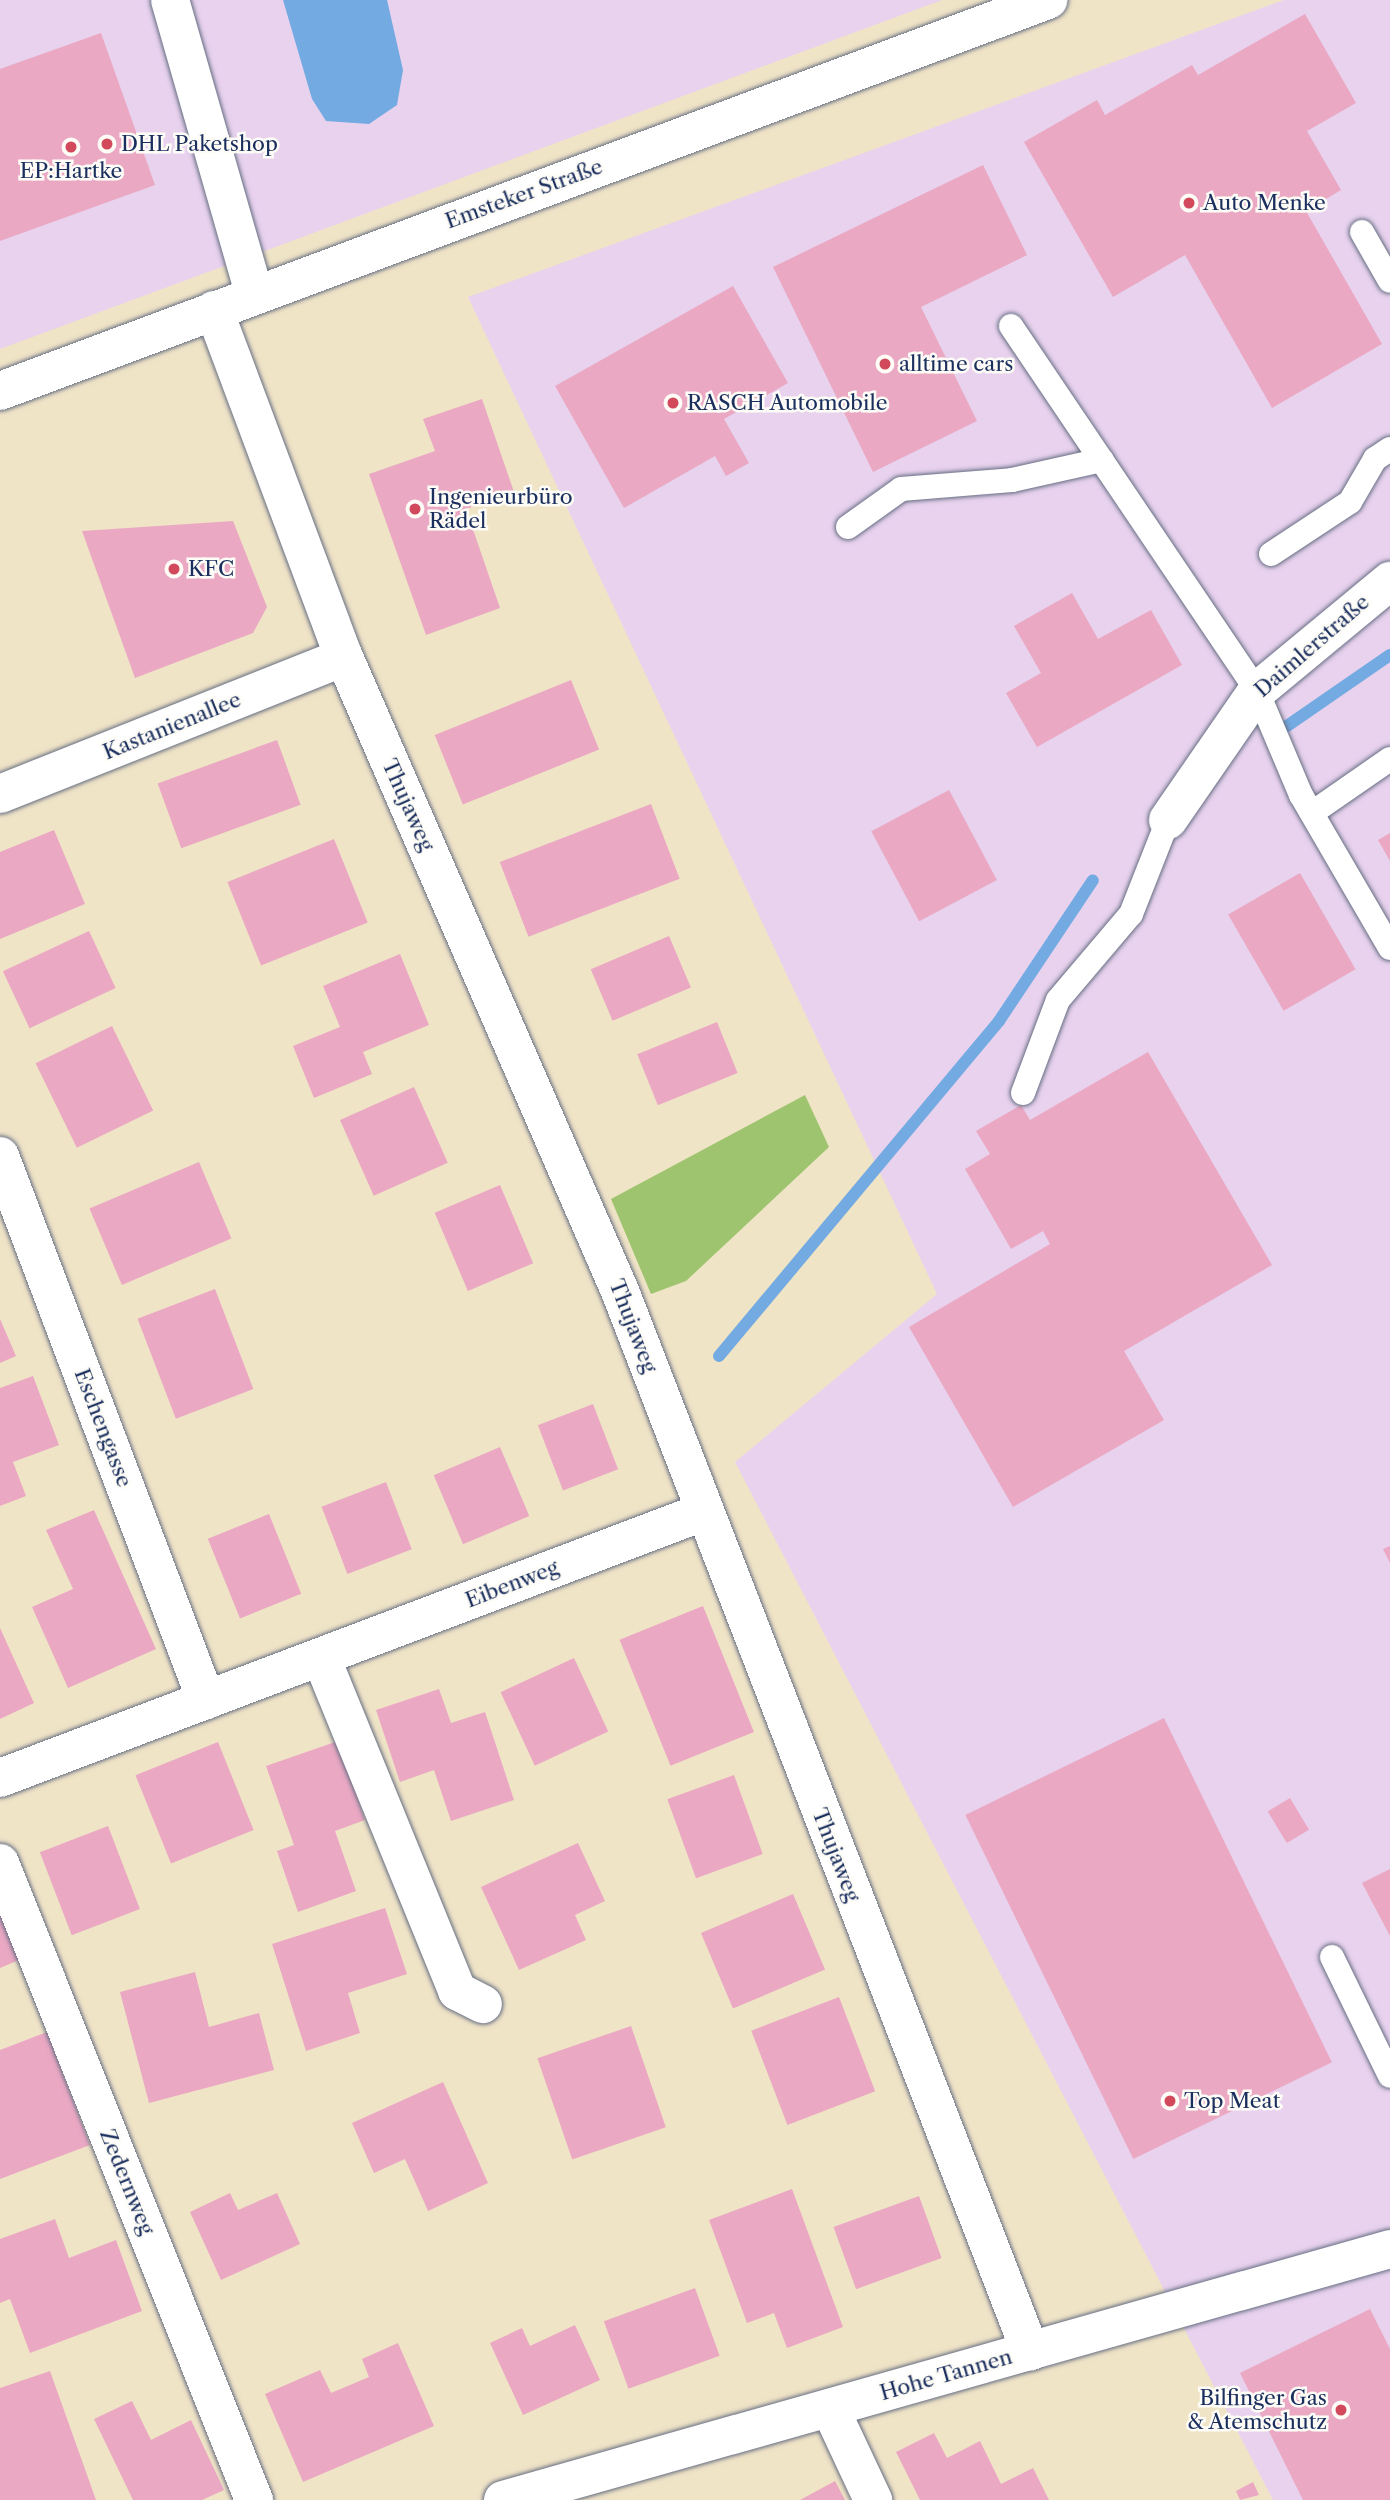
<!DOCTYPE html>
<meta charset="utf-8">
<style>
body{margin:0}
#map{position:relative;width:1390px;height:2500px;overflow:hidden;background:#f0e4c7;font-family:"Libre Caslon Text",serif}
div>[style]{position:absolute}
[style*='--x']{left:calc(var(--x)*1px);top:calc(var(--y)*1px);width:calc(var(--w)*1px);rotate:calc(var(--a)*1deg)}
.built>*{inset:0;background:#e8d2ee}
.green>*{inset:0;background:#9ec46f}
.water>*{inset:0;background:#73aae1}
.stream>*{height:12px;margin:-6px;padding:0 6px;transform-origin:6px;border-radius:6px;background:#73aae1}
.building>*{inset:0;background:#eaa8c3;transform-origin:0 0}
.roads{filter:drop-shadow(0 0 2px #666e83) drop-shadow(0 0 2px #666e83)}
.lane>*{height:24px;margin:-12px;padding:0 12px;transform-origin:12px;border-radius:12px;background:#fff}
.street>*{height:38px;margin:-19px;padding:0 19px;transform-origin:19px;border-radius:19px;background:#fff}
.secondary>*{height:38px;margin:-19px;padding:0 19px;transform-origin:19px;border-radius:19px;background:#fff}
.dots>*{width:19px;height:19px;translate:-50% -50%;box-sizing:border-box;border:4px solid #fdfcf7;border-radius:50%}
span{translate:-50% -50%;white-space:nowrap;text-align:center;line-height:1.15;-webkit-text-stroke:5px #fdfcf7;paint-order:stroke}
.poi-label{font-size:21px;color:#1b2f5e}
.left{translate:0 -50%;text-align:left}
.right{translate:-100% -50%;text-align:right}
.street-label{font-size:21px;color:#1b2f5e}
</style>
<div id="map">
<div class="built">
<div style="clip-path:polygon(0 0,942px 0,0 349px)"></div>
<div style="clip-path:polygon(1284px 0,1390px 0,1390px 2500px,1273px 2500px,735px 1462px,937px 1294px,468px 297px)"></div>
</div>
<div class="green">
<div style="clip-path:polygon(805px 1095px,829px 1147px,686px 1281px,651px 1294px,611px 1199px)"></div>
</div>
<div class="water">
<div style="clip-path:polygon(283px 0,387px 0,403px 70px,397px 105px,369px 124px,326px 121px,312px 99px)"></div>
</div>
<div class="stream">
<div style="--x:1287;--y:726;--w:125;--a:-34.6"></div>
<div style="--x:719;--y:1356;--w:437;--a:-50.1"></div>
<div style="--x:999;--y:1021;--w:169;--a:-56.3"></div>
</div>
<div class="building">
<div style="clip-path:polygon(1305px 14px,1356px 103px,1307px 131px,1341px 190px,1306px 211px,1382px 344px,1272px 408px,1185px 255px,1113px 297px,1024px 142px,1097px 100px,1105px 115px,1192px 65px,1198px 75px)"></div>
<div style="clip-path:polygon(101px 33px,155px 185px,0 241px,0 69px)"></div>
<div style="clip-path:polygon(983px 165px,1027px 255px,921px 307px,977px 421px,873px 472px,773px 267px)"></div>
<div style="clip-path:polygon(733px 286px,788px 383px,724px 419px,749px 463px,726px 476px,715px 456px,624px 508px,555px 386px)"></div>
<div style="clip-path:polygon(482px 399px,514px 492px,466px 509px,500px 608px,426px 635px,369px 474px,435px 451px,423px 419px)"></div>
<div style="clip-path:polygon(233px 521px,267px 607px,253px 633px,135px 678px,82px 531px)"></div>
<div style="clip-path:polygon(1072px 593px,1098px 639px,1151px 610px,1182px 665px,1037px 747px,1006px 693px,1041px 673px,1014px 626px)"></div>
<div style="left:571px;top:680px;width:75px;height:147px;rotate:68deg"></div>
<div style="left:277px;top:740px;width:69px;height:127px;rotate:70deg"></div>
<div style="left:949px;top:790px;width:102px;height:88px;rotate:62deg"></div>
<div style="left:651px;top:804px;width:80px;height:162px;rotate:69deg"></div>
<div style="clip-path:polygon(54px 830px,85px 904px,0 939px,0 852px)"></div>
<div style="clip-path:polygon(1390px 833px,1390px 861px,1378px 840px)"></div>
<div style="left:334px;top:839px;width:90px;height:115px;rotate:68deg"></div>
<div style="left:1300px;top:873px;width:111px;height:83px;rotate:60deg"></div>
<div style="left:89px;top:931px;width:63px;height:95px;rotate:65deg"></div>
<div style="left:669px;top:936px;width:56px;height:85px;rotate:67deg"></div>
<div style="clip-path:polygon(400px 954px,429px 1025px,363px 1052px,372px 1074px,314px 1098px,293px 1046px,340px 1027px,323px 986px)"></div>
<div style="left:717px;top:1022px;width:55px;height:86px;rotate:68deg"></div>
<div style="left:112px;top:1026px;width:94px;height:85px;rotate:64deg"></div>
<div style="clip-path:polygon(1148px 1052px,1272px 1265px,1124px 1351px,1164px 1420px,1013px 1507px,909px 1327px,1050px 1244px,1043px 1231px,1011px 1249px,965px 1169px,990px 1154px,976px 1131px,1021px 1105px,1030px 1120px)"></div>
<div style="left:414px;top:1087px;width:83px;height:81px;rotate:66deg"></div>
<div style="left:199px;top:1162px;width:83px;height:119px;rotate:67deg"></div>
<div style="left:500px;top:1185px;width:85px;height:71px;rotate:67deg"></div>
<div style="left:215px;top:1289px;width:107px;height:83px;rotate:69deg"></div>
<div style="clip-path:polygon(0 1319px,16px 1356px,0 1363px)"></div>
<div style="clip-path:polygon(33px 1376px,59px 1445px,13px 1462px,26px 1496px,0 1506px,0 1388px)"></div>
<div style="left:593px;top:1404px;width:70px;height:59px;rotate:69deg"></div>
<div style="left:500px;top:1447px;width:75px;height:72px;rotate:67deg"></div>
<div style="left:386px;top:1482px;width:72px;height:69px;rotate:69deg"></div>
<div style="clip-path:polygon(94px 1510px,156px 1649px,68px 1688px,32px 1607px,73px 1589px,46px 1530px)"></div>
<div style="left:269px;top:1514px;width:86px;height:66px;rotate:68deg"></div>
<div style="clip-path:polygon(1390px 1546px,1390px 1563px,1383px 1549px)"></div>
<div style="left:703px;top:1606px;width:136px;height:90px;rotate:68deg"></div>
<div style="clip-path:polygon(0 1628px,34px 1703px,0 1719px)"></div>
<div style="left:574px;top:1658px;width:81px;height:81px;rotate:65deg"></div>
<div style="clip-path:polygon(439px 1689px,451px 1723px,485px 1712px,514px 1800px,451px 1821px,434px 1770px,400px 1782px,376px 1710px)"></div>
<div style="left:1164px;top:1718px;width:383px;height:221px;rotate:64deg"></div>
<div style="clip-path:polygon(338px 1741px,365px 1820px,335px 1831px,356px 1891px,298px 1912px,277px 1851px,294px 1845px,266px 1766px)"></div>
<div style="left:218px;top:1742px;width:95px;height:89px;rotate:68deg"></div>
<div style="left:734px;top:1775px;width:84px;height:71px;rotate:70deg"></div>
<div style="left:1290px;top:1798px;width:37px;height:26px;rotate:59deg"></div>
<div style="left:108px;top:1826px;width:89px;height:73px;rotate:69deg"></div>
<div style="clip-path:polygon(578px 1843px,605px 1901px,575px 1915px,586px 1940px,519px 1970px,481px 1887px)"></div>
<div style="clip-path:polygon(1390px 1869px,1390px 1936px,1362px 1883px)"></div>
<div style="left:793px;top:1894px;width:82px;height:100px;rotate:67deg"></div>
<div style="clip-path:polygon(385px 1908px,407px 1974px,348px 1993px,360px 2033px,306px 2051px,272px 1944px)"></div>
<div style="clip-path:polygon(0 1914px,19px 1960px,0 1968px)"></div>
<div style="clip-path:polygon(195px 1972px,209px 2027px,259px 2013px,274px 2070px,149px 2103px,120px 1992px)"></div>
<div style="left:839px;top:1997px;width:101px;height:94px;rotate:69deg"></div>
<div style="left:631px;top:2026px;width:107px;height:99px;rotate:71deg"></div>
<div style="clip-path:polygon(47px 2032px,90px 2145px,0 2179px,0 2050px)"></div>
<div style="clip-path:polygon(443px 2082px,488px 2183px,428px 2211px,405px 2159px,374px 2173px,352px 2123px)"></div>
<div style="clip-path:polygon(792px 2189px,843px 2327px,787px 2348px,774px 2313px,747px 2323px,709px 2220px)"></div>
<div style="clip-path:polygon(230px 2193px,238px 2210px,277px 2193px,300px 2244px,221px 2280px,190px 2212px)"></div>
<div style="left:919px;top:2196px;width:66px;height:91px;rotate:70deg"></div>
<div style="clip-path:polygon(55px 2219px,69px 2258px,116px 2240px,142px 2311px,30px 2353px,10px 2299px,0 2303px,0 2239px)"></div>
<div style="left:695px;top:2288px;width:72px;height:97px;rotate:70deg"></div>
<div style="clip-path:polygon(1370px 2309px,1390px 2349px,1390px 2500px,1303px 2500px,1240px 2373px)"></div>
<div style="clip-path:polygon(575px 2325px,600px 2380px,523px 2415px,490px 2343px,522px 2328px,530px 2346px)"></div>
<div style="clip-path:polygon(398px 2343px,434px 2426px,303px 2482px,265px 2394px,320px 2370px,331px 2393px,369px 2377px,362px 2359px)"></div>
<div style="clip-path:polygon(50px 2371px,96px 2500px,0 2500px,0 2388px)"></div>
<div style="clip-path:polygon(132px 2401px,151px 2440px,191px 2420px,224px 2490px,202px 2500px,133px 2500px,94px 2419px)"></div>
<div style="clip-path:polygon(934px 2433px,947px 2458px,980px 2441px,1001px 2484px,1033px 2468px,1049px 2500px,920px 2500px,896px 2452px)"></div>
<div style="clip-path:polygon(835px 2481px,845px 2500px,800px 2500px)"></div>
<div style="clip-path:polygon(1253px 2482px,1259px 2495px,1240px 2500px,1236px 2491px)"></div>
</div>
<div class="roads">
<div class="lane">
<div style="--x:1362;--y:232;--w:56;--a:60.3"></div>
<div style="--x:1011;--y:326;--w:440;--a:56"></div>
<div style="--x:1257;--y:691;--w:113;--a:67.1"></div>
<div style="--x:1301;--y:795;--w:177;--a:59.8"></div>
<div style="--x:848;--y:527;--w:65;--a:-35.6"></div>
<div style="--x:901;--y:489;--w:111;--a:-4.6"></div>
<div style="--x:1012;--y:480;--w:92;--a:-12.5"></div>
<div style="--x:1271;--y:554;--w:95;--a:-33.4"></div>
<div style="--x:1350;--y:502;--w:50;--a:-59.8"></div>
<div style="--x:1375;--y:459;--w:18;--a:-34"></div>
<div style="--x:1312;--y:813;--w:95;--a:-34.7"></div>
<div style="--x:1023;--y:1093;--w:99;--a:-69.4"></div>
<div style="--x:1058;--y:1000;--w:113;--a:-49.7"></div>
<div style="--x:1131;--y:914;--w:101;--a:-68.5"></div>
<div style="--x:1332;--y:1957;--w:132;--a:64"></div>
</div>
<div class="street">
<div style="--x:170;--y:0;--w:305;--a:74"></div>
<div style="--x:214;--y:310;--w:371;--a:69.5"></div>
<div style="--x:344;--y:657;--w:691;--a:66.48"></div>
<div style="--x:620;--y:1291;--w:1137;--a:68.85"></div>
<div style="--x:0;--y:794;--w:370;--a:-21.7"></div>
<div style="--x:1168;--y:820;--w:157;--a:-55.4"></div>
<div style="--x:1257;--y:691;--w:173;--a:-39.6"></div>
<div style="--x:0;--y:1156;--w:582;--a:69.26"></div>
<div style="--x:321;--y:1657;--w:361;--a:67.8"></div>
<div style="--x:457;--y:1991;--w:29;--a:27"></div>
<div style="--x:0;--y:1778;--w:752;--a:-20.73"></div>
<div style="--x:0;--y:1863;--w:686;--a:68.26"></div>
<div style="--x:830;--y:2408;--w:102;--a:64.9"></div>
<div style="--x:503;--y:2500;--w:922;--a:-15.8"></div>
</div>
<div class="secondary">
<div style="--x:0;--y:391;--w:1119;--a:-20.46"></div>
</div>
</div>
<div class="dots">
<div style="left:107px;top:144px;background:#d1495b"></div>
<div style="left:71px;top:147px;background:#d1495b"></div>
<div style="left:1189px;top:203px;background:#d1495b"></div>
<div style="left:885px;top:364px;background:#d1495b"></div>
<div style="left:673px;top:403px;background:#d1495b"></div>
<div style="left:415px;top:509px;background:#d1495b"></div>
<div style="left:174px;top:569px;background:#d1495b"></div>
<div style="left:1170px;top:2101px;background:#d1495b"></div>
<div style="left:1341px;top:2410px;background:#d1495b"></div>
</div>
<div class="poi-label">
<span class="left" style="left:121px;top:144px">DHL Paketshop</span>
<span style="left:71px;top:171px">EP:Hartke</span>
<span class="left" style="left:1203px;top:203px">Auto Menke</span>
<span class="left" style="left:899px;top:364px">alltime cars</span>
<span class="left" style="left:687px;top:403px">RASCH Automobile</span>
<span class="left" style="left:429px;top:509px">Ingenieurbüro<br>Rädel</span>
<span class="left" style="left:188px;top:569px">KFC</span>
<span class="left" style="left:1184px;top:2101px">Top Meat</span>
<span class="right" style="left:1327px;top:2410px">Bilfinger Gas<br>&amp; Atemschutz</span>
</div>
<div class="street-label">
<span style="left:524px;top:194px;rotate:-20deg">Emsteker Straße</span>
<span style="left:1312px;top:646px;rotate:-41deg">Daimlerstraße</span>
<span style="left:172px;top:726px;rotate:-22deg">Kastanienallee</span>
<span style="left:408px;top:805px;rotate:66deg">Thujaweg</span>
<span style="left:633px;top:1326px;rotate:69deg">Thujaweg</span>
<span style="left:103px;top:1428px;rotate:69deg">Eschengasse</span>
<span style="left:512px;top:1584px;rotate:-21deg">Eibenweg</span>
<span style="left:836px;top:1855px;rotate:69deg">Thujaweg</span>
<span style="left:127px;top:2182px;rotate:68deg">Zedernweg</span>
<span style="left:946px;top:2375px;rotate:-16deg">Hohe Tannen</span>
</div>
</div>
